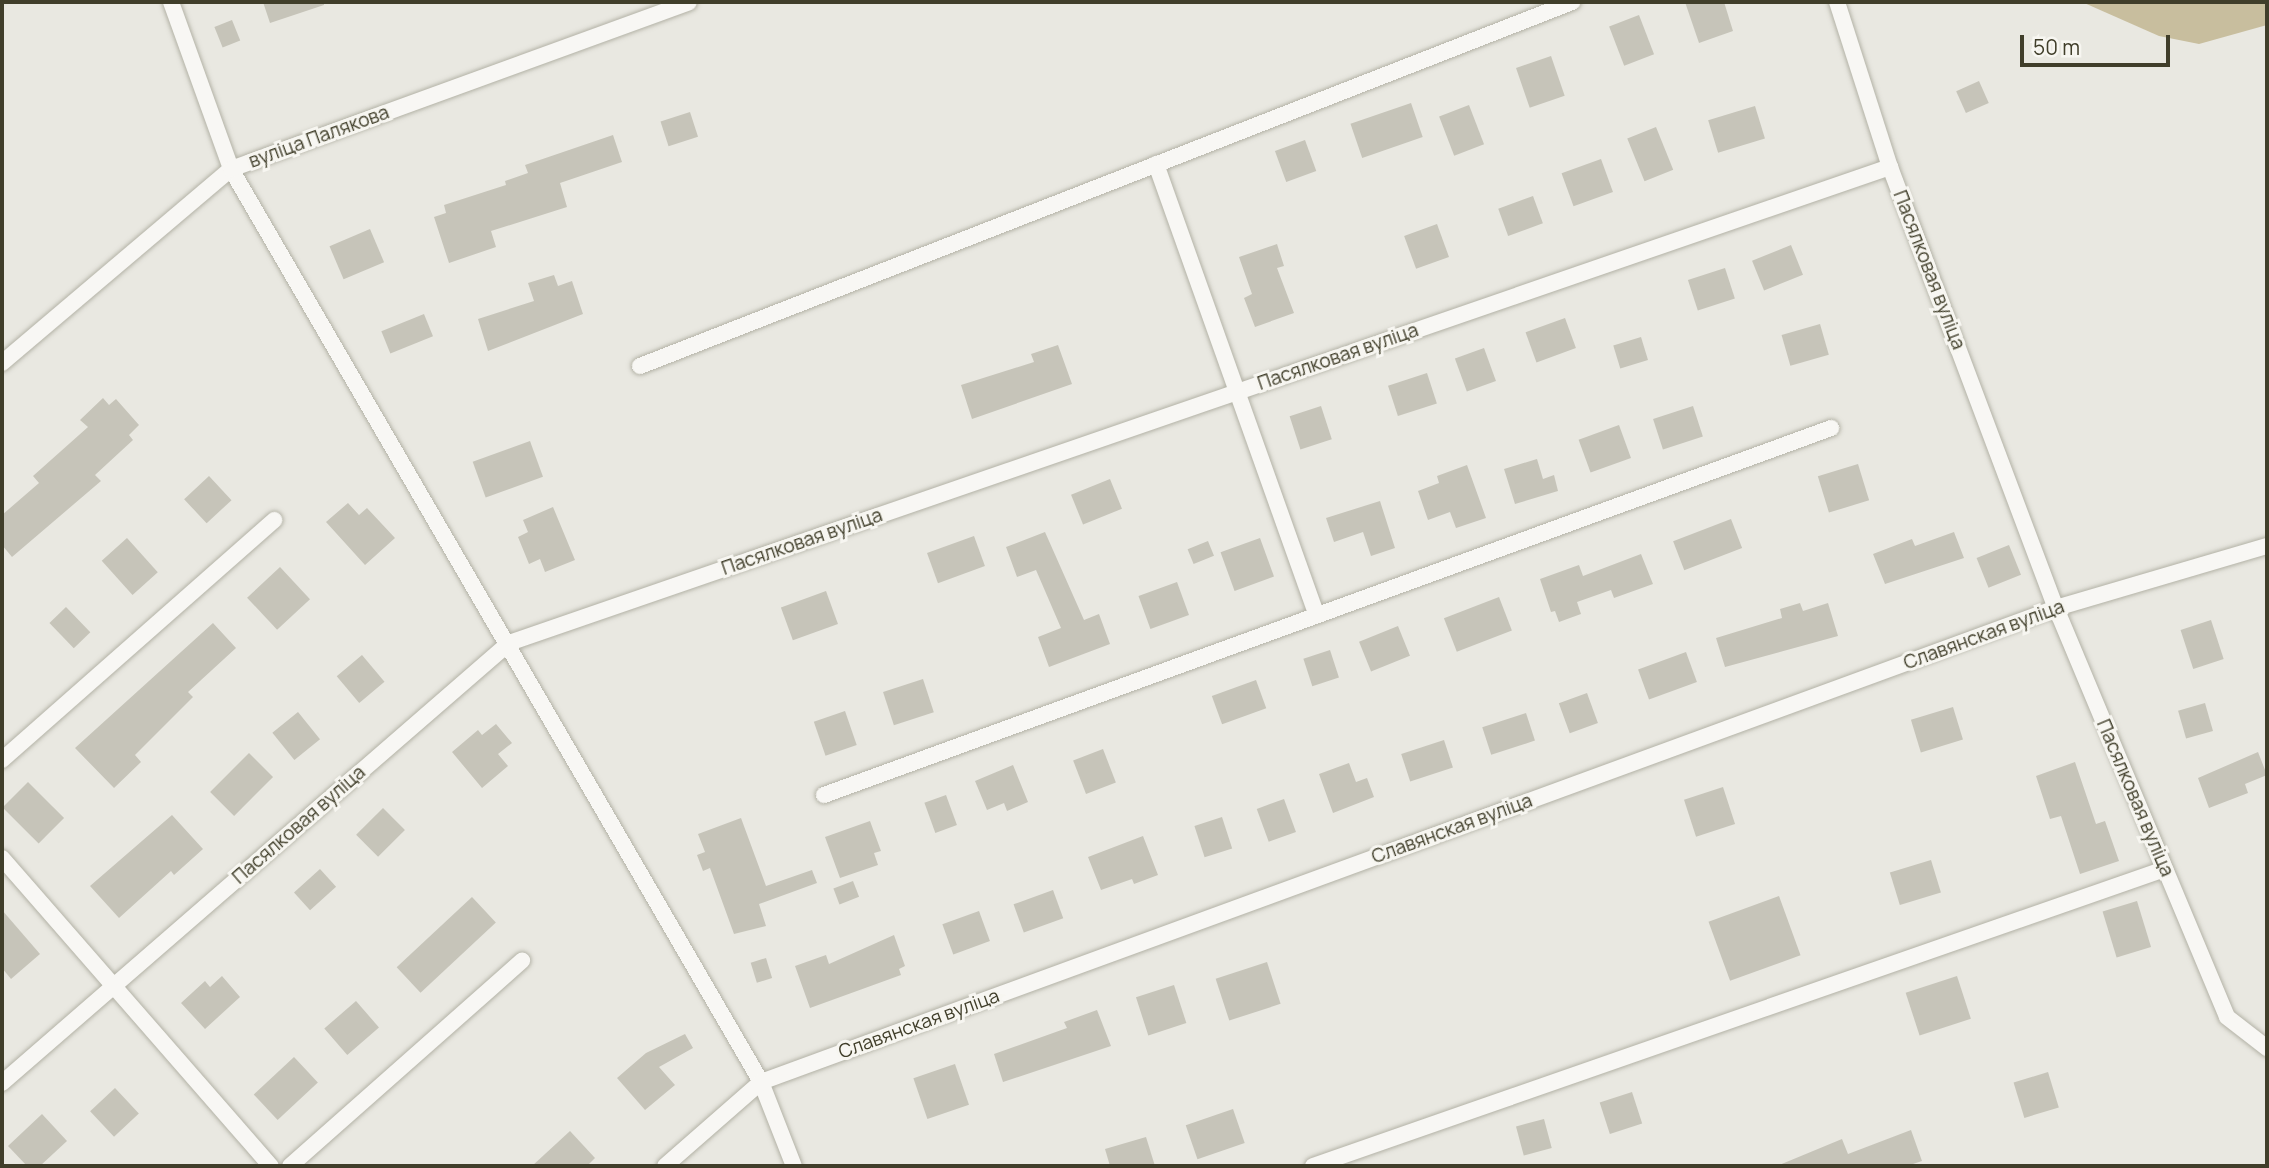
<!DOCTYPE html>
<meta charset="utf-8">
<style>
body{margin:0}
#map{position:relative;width:2269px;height:1168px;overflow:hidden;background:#e9e8e1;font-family:Manrope,sans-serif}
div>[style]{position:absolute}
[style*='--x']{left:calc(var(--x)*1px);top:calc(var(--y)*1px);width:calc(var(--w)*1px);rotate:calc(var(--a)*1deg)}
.water>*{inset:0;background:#c8be9e}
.building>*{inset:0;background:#c6c4b9;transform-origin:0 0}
.roads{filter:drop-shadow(0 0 2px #b3b2a6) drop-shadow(0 0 2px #b3b2a6)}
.minor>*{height:16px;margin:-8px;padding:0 8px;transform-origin:8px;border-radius:8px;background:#f8f7f4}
span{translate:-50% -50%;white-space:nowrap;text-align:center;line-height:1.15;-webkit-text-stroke:6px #f7f6f1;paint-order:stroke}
.street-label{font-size:19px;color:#403e2a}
.frame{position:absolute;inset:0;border:4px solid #403e2a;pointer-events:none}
.scale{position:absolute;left:2020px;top:35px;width:150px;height:32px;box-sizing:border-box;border:4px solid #403e2a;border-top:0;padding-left:9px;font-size:21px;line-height:24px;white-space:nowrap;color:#403e2a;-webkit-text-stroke:5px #f7f6f1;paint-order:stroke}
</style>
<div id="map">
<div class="water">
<div style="clip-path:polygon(2082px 2px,2267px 2px,2267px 25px,2199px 44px,2159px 36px)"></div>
</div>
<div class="building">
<div style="clip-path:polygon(263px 2px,324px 2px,324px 5px,270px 23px)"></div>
<div style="clip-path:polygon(1685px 2px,1724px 2px,1733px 31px,1699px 43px)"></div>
<div style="left:1639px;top:15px;width:42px;height:32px;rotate:69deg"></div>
<div style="left:232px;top:20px;width:22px;height:19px;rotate:68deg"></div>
<div style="left:1551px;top:56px;width:42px;height:37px;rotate:71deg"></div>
<div style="left:1979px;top:81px;width:24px;height:25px;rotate:66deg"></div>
<div style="left:1411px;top:103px;width:36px;height:64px;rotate:71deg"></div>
<div style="left:1469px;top:105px;width:42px;height:32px;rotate:69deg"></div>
<div style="left:1755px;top:106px;width:34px;height:49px;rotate:73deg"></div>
<div style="left:690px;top:112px;width:26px;height:31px;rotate:72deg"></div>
<div style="left:1656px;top:127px;width:46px;height:31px;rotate:68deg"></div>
<div style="clip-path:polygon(613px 135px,622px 162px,560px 183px,567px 207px,491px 231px,496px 247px,449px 263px,434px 217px,446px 213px,444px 205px,506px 185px,505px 181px,528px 173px,525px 165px)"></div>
<div style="left:1305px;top:140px;width:33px;height:32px;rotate:70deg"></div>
<div style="left:1601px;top:159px;width:35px;height:42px;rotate:70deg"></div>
<div style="left:1533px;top:196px;width:29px;height:37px;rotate:70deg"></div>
<div style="left:1437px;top:224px;width:35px;height:35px;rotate:70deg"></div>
<div style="left:370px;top:229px;width:36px;height:44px;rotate:67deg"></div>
<div style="clip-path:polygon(1277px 244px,1284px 266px,1277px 268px,1294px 313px,1255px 327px,1244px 298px,1252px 294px,1239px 257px)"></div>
<div style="left:1791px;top:245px;width:32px;height:42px;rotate:68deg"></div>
<div style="left:1725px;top:268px;width:32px;height:39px;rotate:72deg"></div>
<div style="clip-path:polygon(554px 275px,558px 286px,572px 281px,583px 314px,488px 351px,478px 319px,534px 301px,528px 283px)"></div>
<div style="left:424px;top:314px;width:24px;height:46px;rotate:68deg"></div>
<div style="left:1565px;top:318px;width:32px;height:42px;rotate:70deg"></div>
<div style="left:1820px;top:324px;width:32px;height:40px;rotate:74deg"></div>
<div style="left:1641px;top:337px;width:24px;height:29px;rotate:73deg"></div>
<div style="clip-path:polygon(1058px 345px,1072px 384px,972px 419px,961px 385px,1034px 362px,1031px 354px)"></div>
<div style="left:1484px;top:348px;width:35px;height:31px;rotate:70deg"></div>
<div style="left:1427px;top:373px;width:32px;height:41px;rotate:72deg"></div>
<div style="clip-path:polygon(103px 398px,109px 405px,116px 399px,139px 425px,129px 435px,133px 440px,95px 475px,101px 481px,12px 557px,2px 545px,2px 515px,39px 483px,33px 476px,88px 427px,80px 420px)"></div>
<div style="left:1321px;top:406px;width:35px;height:33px;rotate:72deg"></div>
<div style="left:1693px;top:406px;width:32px;height:42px;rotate:72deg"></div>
<div style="left:1619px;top:425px;width:35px;height:43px;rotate:70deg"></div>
<div style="left:530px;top:441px;width:38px;height:61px;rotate:70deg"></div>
<div style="clip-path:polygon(1537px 459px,1543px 479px,1554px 475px,1558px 491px,1515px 504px,1504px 469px)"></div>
<div style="left:1858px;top:464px;width:38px;height:42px;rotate:73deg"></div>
<div style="clip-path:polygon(1467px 465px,1486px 518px,1456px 528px,1450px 512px,1428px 520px,1418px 491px,1439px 483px,1437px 476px)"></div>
<div style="left:209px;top:476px;width:33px;height:34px;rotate:47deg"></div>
<div style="left:1110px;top:479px;width:32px;height:42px;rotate:68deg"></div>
<div style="clip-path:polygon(1380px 501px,1395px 548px,1371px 556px,1363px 532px,1334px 542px,1326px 518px)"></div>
<div style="clip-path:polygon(348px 503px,359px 515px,367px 508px,395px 538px,365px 565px,326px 522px)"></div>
<div style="clip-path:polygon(553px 507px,575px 560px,545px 572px,540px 559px,529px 564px,518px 537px,528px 532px,523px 520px)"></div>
<div style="left:1731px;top:519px;width:31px;height:62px;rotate:69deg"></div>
<div style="clip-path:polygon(1045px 532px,1084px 620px,1099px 614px,1110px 644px,1049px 667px,1038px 637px,1061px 628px,1036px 570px,1017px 577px,1006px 547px)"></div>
<div style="clip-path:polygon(1954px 532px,1964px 558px,1885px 584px,1873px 554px,1912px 539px,1915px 546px)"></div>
<div style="left:974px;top:536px;width:32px;height:50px;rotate:70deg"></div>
<div style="left:127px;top:538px;width:46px;height:34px;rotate:48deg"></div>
<div style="left:1260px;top:538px;width:41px;height:42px;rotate:70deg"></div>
<div style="left:1208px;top:541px;width:16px;height:22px;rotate:68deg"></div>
<div style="left:2009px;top:545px;width:32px;height:35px;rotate:68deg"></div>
<div style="clip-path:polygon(1641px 554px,1653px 584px,1614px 598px,1611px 590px,1577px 602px,1581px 614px,1559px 622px,1555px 611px,1551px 612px,1540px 579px,1579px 565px,1583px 576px)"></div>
<div style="left:280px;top:567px;width:44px;height:45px;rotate:47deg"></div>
<div style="left:1177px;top:582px;width:35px;height:41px;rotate:70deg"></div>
<div style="left:826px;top:591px;width:35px;height:48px;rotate:70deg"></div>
<div style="left:1499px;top:597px;width:36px;height:59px;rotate:69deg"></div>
<div style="clip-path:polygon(1800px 603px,1803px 611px,1828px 603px,1838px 636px,1725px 667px,1716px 638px,1782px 618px,1780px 609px)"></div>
<div style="left:66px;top:607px;width:35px;height:23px;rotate:46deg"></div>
<div style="left:2211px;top:620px;width:41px;height:32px;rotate:72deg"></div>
<div style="clip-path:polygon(213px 623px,236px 648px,188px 692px,193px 697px,135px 755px,141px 762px,114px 788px,75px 748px)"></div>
<div style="left:1398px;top:626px;width:32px;height:42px;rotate:68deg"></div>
<div style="left:1330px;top:650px;width:29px;height:28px;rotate:72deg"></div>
<div style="left:1686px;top:652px;width:32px;height:51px;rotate:70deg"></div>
<div style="left:362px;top:655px;width:35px;height:33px;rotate:50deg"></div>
<div style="left:923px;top:679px;width:35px;height:42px;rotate:72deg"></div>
<div style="left:1256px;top:680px;width:30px;height:47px;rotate:70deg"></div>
<div style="left:1587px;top:693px;width:32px;height:30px;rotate:70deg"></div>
<div style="left:2205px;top:703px;width:29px;height:28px;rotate:74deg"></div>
<div style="left:1953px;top:707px;width:34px;height:44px;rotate:73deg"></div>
<div style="left:845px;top:711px;width:36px;height:33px;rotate:71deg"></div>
<div style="left:298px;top:712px;width:35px;height:33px;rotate:51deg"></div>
<div style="left:1526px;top:713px;width:29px;height:46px;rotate:72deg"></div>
<div style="clip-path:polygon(496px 724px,512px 743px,498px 754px,508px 766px,482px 788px,452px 752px,478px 730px,482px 735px)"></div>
<div style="left:1444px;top:740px;width:29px;height:45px;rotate:72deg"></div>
<div style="left:1103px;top:749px;width:36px;height:32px;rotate:69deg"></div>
<div style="clip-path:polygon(2258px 752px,2267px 775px,2245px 784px,2248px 793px,2209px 808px,2198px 778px)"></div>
<div style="left:249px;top:753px;width:34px;height:55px;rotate:45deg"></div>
<div style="clip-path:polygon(2075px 762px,2096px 824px,2105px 821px,2119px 861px,2080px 874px,2061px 816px,2050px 819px,2036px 776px)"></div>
<div style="clip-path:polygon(1349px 763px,1356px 782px,1367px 778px,1374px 797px,1333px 813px,1319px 774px)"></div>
<div style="clip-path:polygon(1013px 765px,1028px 802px,1007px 811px,1004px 803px,987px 810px,975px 781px)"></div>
<div style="left:28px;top:782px;width:51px;height:36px;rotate:45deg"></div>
<div style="left:1723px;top:787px;width:39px;height:41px;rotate:72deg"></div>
<div style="left:946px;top:795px;width:32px;height:23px;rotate:70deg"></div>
<div style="left:1284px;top:799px;width:35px;height:29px;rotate:70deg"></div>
<div style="left:383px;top:808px;width:31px;height:38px;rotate:45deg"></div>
<div style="clip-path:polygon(172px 815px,203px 849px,174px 875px,171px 871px,119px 918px,90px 886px)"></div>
<div style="left:1222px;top:817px;width:33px;height:29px;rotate:72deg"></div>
<div style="clip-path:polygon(741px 818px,766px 886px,812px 870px,817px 883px,759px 904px,766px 926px,734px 934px,710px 868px,703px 871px,697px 855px,705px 852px,698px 834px)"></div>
<div style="clip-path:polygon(870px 821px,881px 851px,874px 853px,878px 865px,840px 878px,825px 837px)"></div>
<div style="clip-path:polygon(1143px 836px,1158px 875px,1134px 884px,1132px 879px,1101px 890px,1088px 857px)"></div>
<div style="left:1931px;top:860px;width:34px;height:43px;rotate:73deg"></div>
<div style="left:320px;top:869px;width:24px;height:35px;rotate:48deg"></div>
<div style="left:853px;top:881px;width:17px;height:21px;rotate:69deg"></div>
<div style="left:1053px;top:890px;width:30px;height:42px;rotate:70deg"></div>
<div style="left:1779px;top:896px;width:63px;height:75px;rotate:70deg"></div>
<div style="left:472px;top:897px;width:35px;height:103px;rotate:47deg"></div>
<div style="left:2137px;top:901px;width:48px;height:36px;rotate:73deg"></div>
<div style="clip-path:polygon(2px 910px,40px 954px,11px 979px,2px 968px)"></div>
<div style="left:979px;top:911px;width:32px;height:39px;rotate:70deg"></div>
<div style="clip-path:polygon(894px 935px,905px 966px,899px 969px,901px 975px,810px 1008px,795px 966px,826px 955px,829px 964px)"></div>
<div style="left:766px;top:958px;width:21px;height:16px;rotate:73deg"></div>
<div style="left:1267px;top:962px;width:44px;height:54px;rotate:72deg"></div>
<div style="clip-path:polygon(222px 976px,240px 997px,205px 1029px,181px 1003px,205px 981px,210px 987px)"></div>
<div style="left:1957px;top:976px;width:45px;height:54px;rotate:72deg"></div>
<div style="left:1174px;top:985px;width:40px;height:40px;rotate:72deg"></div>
<div style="left:356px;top:1001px;width:35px;height:42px;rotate:49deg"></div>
<div style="clip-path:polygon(1097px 1010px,1111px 1046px,1003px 1082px,994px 1054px,1067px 1028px,1064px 1022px)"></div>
<div style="clip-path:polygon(685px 1034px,693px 1048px,659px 1067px,675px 1085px,645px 1110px,617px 1078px,646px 1053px)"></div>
<div style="left:294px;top:1057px;width:35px;height:55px;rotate:47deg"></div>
<div style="left:955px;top:1064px;width:43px;height:44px;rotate:71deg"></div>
<div style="left:2048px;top:1072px;width:37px;height:36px;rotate:73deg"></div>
<div style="left:115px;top:1088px;width:35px;height:34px;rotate:47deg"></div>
<div style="left:1632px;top:1092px;width:33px;height:34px;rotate:72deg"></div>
<div style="left:1233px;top:1109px;width:36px;height:50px;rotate:71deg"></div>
<div style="clip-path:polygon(42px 1114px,67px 1141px,40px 1166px,27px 1166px,8px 1146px)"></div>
<div style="left:1544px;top:1119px;width:30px;height:29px;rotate:75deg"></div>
<div style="clip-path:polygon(1911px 1130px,1922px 1161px,1907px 1166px,1777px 1166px,1842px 1139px,1848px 1154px)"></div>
<div style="clip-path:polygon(570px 1131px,595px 1158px,587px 1166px,532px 1166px)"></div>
<div style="clip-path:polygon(1146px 1137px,1155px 1166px,1110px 1166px,1105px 1149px)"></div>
</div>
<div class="roads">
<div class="minor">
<div style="--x:171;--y:2;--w:177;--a:70.2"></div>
<div style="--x:231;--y:169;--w:1056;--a:59.86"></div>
<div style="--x:761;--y:1082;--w:90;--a:68.6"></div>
<div style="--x:1837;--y:2;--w:173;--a:72.2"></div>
<div style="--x:1156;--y:164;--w:479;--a:70.4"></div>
<div style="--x:2;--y:363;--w:300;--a:-40.3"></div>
<div style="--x:231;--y:169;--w:487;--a:-20"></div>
<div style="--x:640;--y:366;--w:1001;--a:-21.33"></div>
<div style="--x:2;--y:760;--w:363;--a:-41.4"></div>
<div style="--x:824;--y:795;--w:1072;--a:-20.02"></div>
<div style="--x:2;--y:858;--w:409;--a:48.9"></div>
<div style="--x:2;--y:1083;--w:671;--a:-40.95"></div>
<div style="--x:509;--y:643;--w:1461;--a:-19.02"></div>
<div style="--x:1890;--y:167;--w:471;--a:69.4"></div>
<div style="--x:2056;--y:608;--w:443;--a:67.3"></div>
<div style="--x:2227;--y:1017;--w:51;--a:37.8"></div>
<div style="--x:290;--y:1166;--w:310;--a:-41.5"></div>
<div style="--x:665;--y:1166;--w:128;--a:-41.2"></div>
<div style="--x:761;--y:1082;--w:1379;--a:-20.1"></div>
<div style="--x:2056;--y:608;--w:220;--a:-16.4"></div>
<div style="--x:1313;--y:1166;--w:902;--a:-19.22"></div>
</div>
</div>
<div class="street-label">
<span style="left:319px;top:137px;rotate:-20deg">вуліца Палякова</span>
<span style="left:1929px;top:270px;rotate:69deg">Пасялковая вуліца</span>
<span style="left:1338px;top:357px;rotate:-19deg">Пасялковая вуліца</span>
<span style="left:802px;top:542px;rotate:-19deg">Пасялковая вуліца</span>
<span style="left:1984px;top:635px;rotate:-20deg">Славянская вуліца</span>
<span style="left:2135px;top:798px;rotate:67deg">Пасялковая вуліца</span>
<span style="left:299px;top:825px;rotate:-41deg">Пасялковая вуліца</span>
<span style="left:1452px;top:829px;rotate:-20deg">Славянская вуліца</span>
<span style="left:919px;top:1024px;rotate:-20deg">Славянская вуліца</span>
</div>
<div class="frame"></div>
<div class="scale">50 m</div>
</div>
